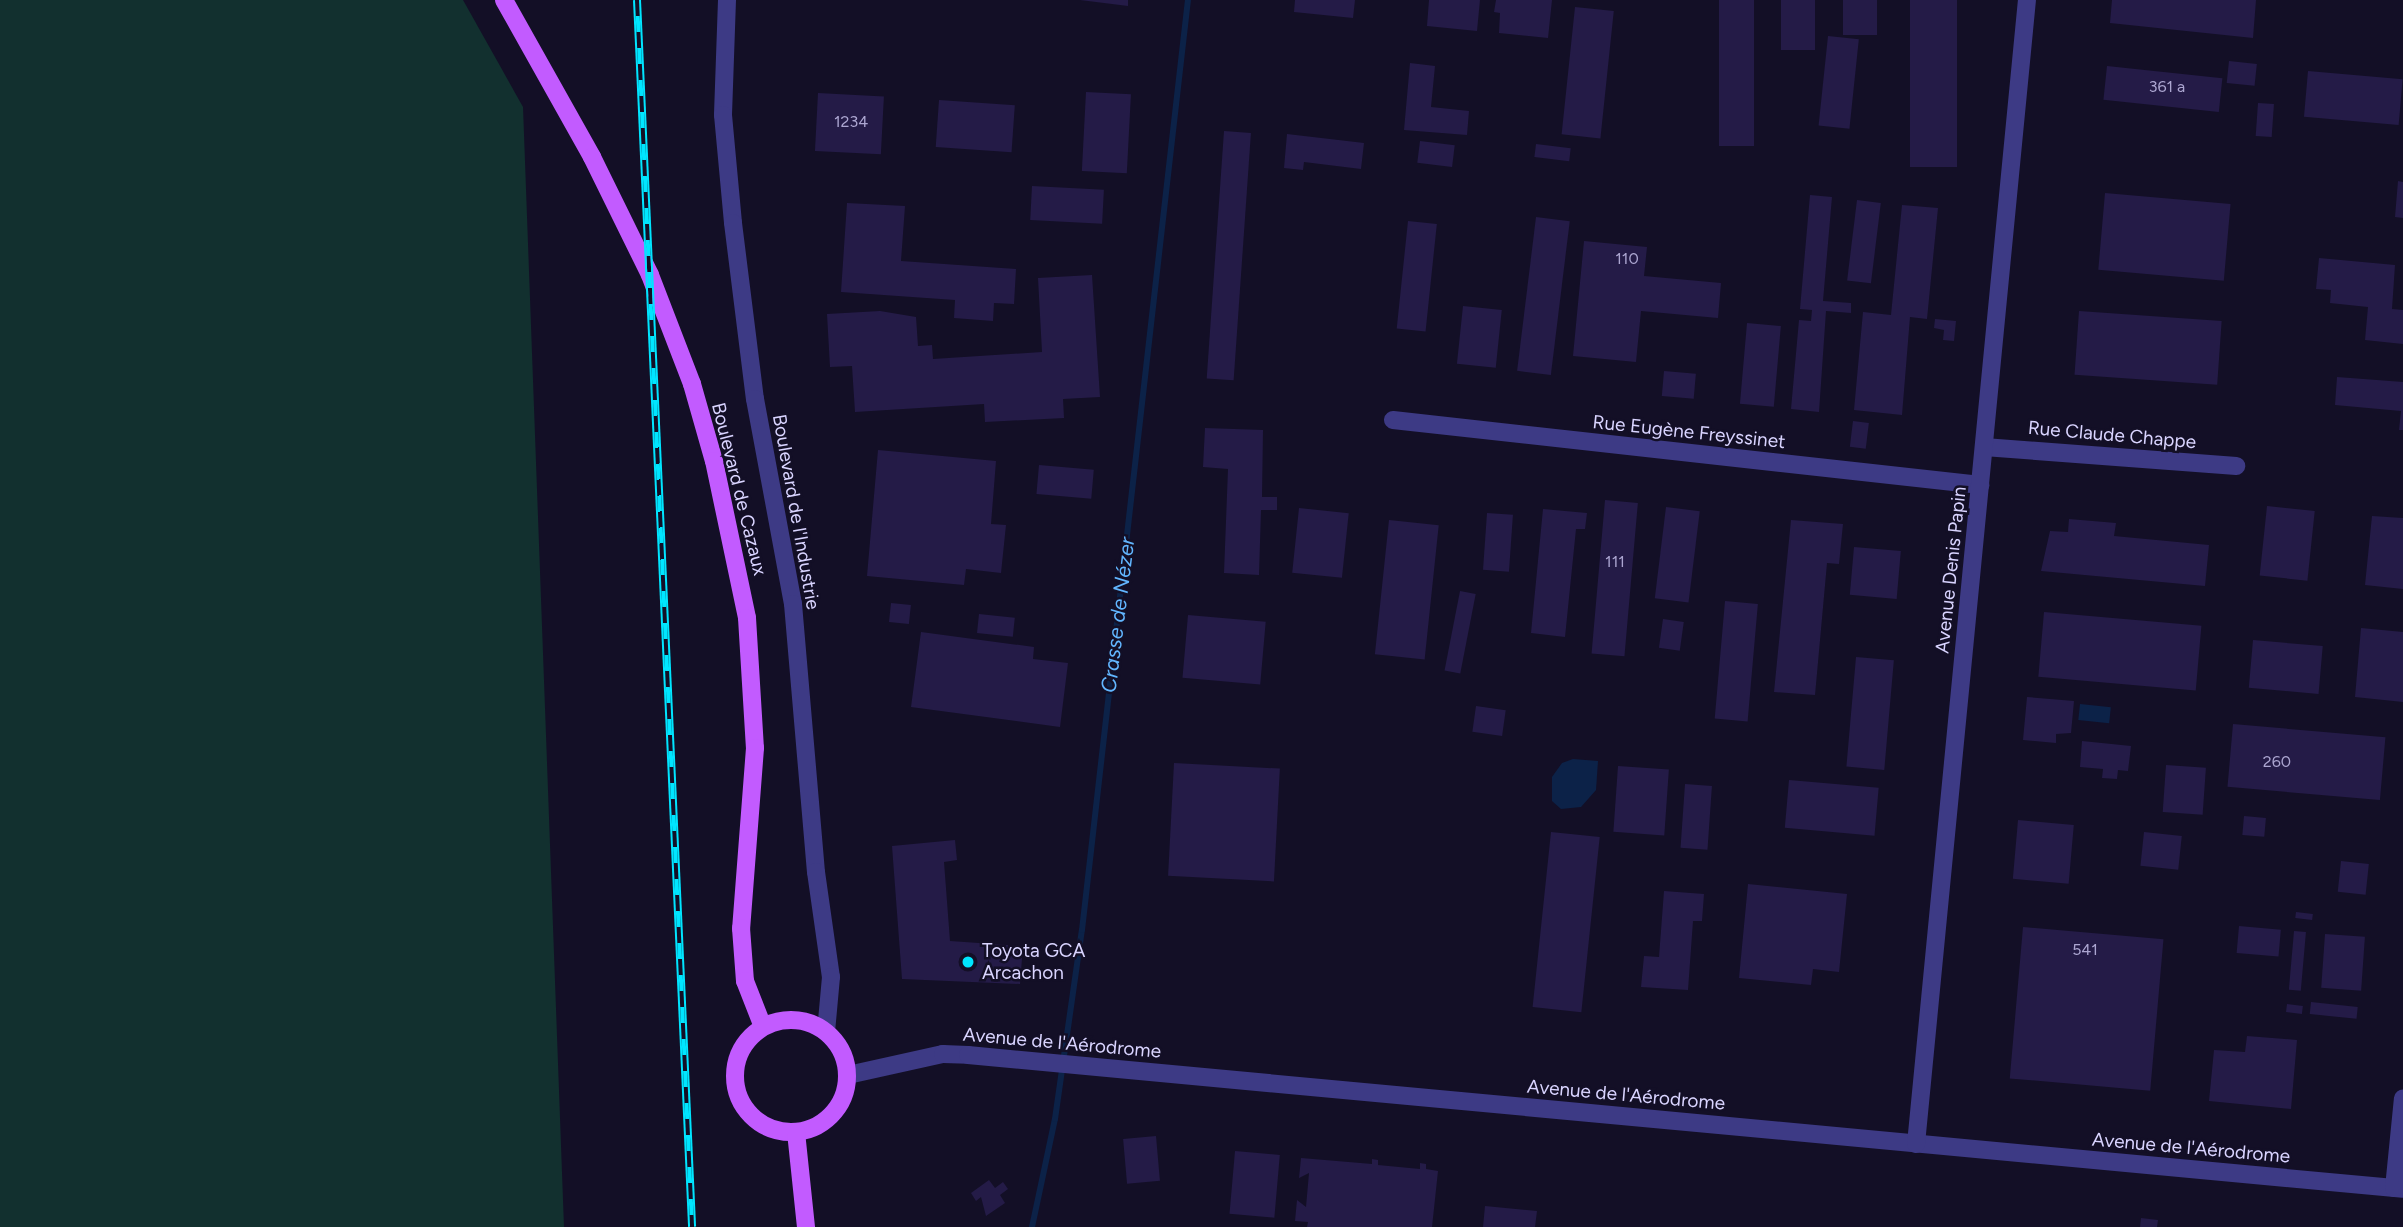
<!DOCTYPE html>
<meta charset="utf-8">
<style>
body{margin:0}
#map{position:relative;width:2403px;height:1227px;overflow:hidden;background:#130f26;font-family:Figtree,sans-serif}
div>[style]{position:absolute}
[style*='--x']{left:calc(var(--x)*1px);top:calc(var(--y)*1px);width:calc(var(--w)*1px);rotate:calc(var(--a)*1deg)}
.green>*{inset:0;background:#12302f}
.water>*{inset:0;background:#0c2248;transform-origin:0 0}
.stream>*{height:6px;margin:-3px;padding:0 3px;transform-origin:3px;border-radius:3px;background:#0c2248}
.building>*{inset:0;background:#241b47;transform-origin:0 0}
.minor>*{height:18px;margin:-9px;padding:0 9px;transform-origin:9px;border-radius:9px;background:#3d3a85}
.major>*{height:18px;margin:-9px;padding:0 9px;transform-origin:9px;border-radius:9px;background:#c25bff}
.major>.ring{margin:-9px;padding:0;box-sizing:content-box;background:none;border:18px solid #c25bff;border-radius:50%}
.rail>*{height:8px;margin-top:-4px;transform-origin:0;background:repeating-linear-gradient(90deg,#130f26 0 16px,#00e5ff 0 32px);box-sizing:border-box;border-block:2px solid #00e5ff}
.dots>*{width:19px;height:19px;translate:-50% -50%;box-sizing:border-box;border:4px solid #130f26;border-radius:50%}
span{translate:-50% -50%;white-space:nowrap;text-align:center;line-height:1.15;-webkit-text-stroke:5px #130f26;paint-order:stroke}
.number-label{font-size:16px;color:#aca6d1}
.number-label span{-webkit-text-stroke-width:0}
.street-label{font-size:19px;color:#d9d4ff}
.poi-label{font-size:19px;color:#d9d4ff}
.left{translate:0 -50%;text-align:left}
.water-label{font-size:21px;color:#62b6ff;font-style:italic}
</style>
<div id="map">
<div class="green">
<div style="clip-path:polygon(0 0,463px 0,523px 107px,564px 1227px,0 1227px)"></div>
</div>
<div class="water">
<div style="left:2080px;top:704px;width:31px;height:16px;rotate:6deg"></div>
<div style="clip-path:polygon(1573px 759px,1598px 761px,1596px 790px,1581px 807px,1561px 809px,1552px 801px,1552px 777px,1562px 763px)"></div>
</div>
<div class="stream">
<div style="--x:1032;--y:1227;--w:110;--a:-78"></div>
<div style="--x:1055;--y:1119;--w:191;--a:-81.9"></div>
<div style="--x:1082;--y:930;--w:936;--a:-83.5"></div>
</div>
<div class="building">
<div style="clip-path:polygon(1080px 0,1128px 0,1128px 6px)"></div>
<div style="clip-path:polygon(1295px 0,1355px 0,1353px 18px,1294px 12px)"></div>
<div style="clip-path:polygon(1429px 0,1480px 0,1477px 31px,1427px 26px)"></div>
<div style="clip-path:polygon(1496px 0,1552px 0,1548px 38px,1499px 33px,1500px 13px,1494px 12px)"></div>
<div style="left:1719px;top:0;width:35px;height:146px"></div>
<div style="left:1781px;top:0;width:34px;height:50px"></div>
<div style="left:1843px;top:0;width:34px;height:35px"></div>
<div style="left:1910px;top:0;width:47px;height:167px"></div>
<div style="clip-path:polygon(2112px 0,2256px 0,2253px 38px,2110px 23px)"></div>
<div style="left:1575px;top:7px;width:39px;height:128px;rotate:6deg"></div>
<div style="left:1828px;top:36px;width:31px;height:90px;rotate:6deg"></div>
<div style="left:2229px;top:61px;width:28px;height:22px;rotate:6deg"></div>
<div style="clip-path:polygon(1410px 63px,1435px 66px,1431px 107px,1469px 111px,1467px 135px,1404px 130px)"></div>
<div style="left:2107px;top:66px;width:116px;height:34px;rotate:6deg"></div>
<div style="left:2308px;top:71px;width:95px;height:46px;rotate:5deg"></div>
<div style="left:1086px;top:92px;width:45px;height:79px;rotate:3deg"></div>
<div style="left:818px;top:93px;width:66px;height:58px;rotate:3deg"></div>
<div style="left:939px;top:100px;width:76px;height:47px;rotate:4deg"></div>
<div style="left:2258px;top:103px;width:16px;height:33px;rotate:4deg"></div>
<div style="left:1224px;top:131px;width:27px;height:248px;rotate:4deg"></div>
<div style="clip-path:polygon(1287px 134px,1364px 143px,1361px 169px,1304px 162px,1303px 170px,1284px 168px)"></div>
<div style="left:1420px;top:141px;width:35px;height:22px;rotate:7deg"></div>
<div style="left:1536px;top:144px;width:35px;height:13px;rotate:7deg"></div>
<div style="clip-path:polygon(2398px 181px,2403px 182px,2403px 218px,2395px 217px)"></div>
<div style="left:1032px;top:186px;width:72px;height:34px;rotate:3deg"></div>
<div style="left:2105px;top:193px;width:126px;height:77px;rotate:5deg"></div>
<div style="clip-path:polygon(1810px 195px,1832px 197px,1823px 301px,1851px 303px,1851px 313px,1826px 311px,1819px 412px,1791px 409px,1799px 320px,1811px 321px,1812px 310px,1800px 309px)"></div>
<div style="left:1857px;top:200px;width:24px;height:81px;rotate:7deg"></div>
<div style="clip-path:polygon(847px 203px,905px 206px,901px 261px,1016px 269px,1014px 304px,994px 303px,993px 321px,954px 318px,955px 300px,841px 292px)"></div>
<div style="clip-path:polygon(1902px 205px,1938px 208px,1927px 319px,1910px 317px,1902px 415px,1854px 410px,1863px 312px,1891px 315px)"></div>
<div style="left:1536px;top:217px;width:34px;height:155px;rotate:7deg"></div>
<div style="left:1408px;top:221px;width:29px;height:108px;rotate:6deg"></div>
<div style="clip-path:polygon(1584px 241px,1647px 247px,1644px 276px,1721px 283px,1718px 318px,1641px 311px,1636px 362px,1573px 356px)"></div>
<div style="clip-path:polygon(2319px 258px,2395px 265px,2392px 309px,2403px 310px,2403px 344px,2365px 340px,2368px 307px,2330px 303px,2331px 290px,2316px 289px)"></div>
<div style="clip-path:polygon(1092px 275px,1100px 397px,1063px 399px,1064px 418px,985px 422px,984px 404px,855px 412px,852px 366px,830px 367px,827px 314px,880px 311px,916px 317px,918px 346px,932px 345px,933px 359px,1042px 352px,1038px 278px)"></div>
<div style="left:1463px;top:306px;width:39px;height:58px;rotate:6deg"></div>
<div style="left:2079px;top:311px;width:143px;height:64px;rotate:4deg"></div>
<div style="clip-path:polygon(1935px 319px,1956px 321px,1954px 341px,1943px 340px,1944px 330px,1934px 328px)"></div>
<div style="left:1747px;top:323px;width:34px;height:81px;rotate:5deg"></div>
<div style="left:1664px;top:371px;width:32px;height:25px;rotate:5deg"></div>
<div style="clip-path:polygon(2337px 377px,2403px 382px,2403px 430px,2399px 430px,2401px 411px,2335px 405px)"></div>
<div style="left:1853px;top:421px;width:16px;height:26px;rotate:7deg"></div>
<div style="clip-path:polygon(1205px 428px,1263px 430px,1262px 497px,1277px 497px,1277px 510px,1261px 510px,1259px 575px,1224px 573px,1228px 469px,1203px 467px)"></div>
<div style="clip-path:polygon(878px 450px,996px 461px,991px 524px,1006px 525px,1001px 573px,966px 569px,964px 585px,867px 576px)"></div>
<div style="left:1039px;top:465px;width:55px;height:29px;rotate:5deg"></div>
<div style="left:1605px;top:500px;width:33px;height:154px;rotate:5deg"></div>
<div style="left:2267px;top:506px;width:48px;height:70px;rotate:6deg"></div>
<div style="left:1666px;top:507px;width:34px;height:92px;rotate:7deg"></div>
<div style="left:1299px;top:508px;width:50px;height:65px;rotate:6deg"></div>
<div style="clip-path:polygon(1543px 509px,1587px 513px,1585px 529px,1576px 529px,1565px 637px,1531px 633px)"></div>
<div style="left:1487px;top:513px;width:26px;height:57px;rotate:4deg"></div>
<div style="clip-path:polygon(2372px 516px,2403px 518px,2403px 589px,2365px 585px)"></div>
<div style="clip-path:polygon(2069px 519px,2116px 523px,2114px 536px,2209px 545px,2205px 586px,2041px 571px,2050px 531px,2068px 532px)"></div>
<div style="left:1389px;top:520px;width:50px;height:135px;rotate:6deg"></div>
<div style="clip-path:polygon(1791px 520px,1843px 524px,1839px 564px,1827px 563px,1815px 695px,1774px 692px)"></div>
<div style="left:1854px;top:547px;width:47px;height:48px;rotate:5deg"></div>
<div style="left:1460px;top:591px;width:16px;height:81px;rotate:11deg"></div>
<div style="left:1725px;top:601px;width:33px;height:118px;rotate:5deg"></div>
<div style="left:891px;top:603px;width:20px;height:19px;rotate:6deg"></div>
<div style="left:2044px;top:612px;width:158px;height:65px;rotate:5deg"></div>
<div style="left:979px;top:614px;width:36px;height:19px;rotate:6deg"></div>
<div style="left:1188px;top:615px;width:78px;height:63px;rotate:5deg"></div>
<div style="left:1663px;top:619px;width:21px;height:29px;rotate:8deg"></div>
<div style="clip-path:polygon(2361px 628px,2403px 632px,2403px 702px,2355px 697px)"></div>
<div style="clip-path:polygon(921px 632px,1034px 647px,1033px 659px,1068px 663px,1060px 727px,911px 707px)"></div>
<div style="left:2253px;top:640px;width:70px;height:48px;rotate:5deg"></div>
<div style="left:1856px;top:657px;width:38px;height:110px;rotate:5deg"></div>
<div style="clip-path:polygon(2027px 697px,2074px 701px,2071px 733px,2056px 734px,2056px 743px,2023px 740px)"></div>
<div style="left:1476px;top:706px;width:30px;height:26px;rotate:8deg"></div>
<div style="left:2233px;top:724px;width:153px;height:63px;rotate:5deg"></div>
<div style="clip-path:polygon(2082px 741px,2131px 746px,2128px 771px,2118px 770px,2117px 779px,2102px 778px,2103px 769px,2080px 767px)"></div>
<div style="left:1174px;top:763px;width:106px;height:113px;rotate:3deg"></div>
<div style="left:2166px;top:765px;width:40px;height:47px;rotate:4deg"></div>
<div style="left:1618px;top:766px;width:51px;height:66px;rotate:4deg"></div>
<div style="left:1789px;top:780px;width:90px;height:48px;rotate:5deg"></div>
<div style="left:1685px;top:784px;width:27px;height:64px;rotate:4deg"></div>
<div style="left:2244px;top:816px;width:22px;height:19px;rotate:5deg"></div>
<div style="left:2018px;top:820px;width:56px;height:59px;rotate:5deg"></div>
<div style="left:1551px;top:832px;width:49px;height:176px;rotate:6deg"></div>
<div style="left:2144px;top:832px;width:38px;height:34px;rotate:6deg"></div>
<div style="clip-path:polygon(955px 840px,957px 860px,944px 862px,950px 941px,1023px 946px,1020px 984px,902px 979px,892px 846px)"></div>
<div style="left:2341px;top:861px;width:28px;height:31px;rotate:6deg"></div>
<div style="clip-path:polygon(1748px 884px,1847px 894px,1839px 972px,1813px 969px,1811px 985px,1739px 978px)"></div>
<div style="clip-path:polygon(1664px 891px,1704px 894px,1702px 921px,1693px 921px,1688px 990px,1641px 987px,1644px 956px,1659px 957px)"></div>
<div style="left:2296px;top:912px;width:17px;height:6px;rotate:7deg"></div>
<div style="left:2239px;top:926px;width:42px;height:27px;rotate:5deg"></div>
<div style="left:2023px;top:927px;width:141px;height:152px;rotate:5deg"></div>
<div style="left:2294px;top:931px;width:12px;height:59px;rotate:5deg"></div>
<div style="left:2325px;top:934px;width:40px;height:54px;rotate:4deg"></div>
<div style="left:2311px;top:1002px;width:47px;height:12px;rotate:6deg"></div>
<div style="left:2287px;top:1004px;width:16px;height:8px;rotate:7deg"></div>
<div style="clip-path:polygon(2247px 1036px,2297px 1040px,2291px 1109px,2209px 1101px,2214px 1050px,2245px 1052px)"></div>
<div style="left:1156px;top:1136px;width:45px;height:33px;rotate:85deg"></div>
<div style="left:1235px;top:1151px;width:45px;height:63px;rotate:5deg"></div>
<div style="clip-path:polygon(1301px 1158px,1372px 1164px,1372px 1159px,1378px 1160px,1378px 1165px,1420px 1169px,1420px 1163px,1426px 1164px,1426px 1169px,1438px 1171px,1432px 1227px,1307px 1227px,1308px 1222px,1295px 1221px,1297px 1200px,1306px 1207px,1309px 1173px,1299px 1178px)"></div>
<div style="clip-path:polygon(989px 1180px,995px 1188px,1003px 1182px,1008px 1189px,1000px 1195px,1005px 1203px,986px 1216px,981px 1197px,976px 1201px,971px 1193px)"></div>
<div style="clip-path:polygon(1485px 1206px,1537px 1211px,1535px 1227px,1483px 1227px)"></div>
<div style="clip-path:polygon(2141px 1218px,2158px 1220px,2157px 1227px,2140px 1227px)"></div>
</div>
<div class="minor">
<div style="--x:727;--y:0;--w:115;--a:92"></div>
<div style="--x:723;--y:115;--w:108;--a:84.7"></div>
<div style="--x:733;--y:223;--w:177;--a:82.9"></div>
<div style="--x:755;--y:399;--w:208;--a:79.5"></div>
<div style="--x:793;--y:604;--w:269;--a:85.1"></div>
<div style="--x:816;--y:872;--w:106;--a:81.9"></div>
<div style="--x:831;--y:977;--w:55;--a:95.2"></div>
<div style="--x:1393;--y:420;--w:591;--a:6.32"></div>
<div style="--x:1984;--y:447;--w:253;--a:4.3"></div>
<div style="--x:848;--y:1075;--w:97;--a:-12.5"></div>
<div style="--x:943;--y:1054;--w:25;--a:2"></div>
<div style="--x:968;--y:1055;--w:1441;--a:5.33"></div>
<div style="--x:1916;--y:1144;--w:1149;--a:-84.46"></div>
<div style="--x:2394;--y:1188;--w:90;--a:-84.3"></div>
</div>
<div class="major">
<div style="--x:504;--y:0;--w:180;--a:60.7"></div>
<div style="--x:592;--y:157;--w:131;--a:63.8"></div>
<div style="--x:650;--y:275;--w:117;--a:68.9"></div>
<div style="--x:692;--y:384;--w:80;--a:74.1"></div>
<div style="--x:714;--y:461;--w:160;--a:78.1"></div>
<div style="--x:747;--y:618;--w:130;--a:86.5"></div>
<div style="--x:755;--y:748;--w:181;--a:94.4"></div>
<div style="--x:741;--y:928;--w:53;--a:85.7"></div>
<div style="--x:745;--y:981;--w:49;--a:68.6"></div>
<div class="ring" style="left:735px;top:1020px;width:94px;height:94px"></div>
<div style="--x:796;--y:1132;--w:96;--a:84"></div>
</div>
<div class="rail">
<div style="--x:637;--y:0;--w:1228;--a:87.43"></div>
</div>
<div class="dots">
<div style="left:968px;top:962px;background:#00e5ff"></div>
</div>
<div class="number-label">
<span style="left:2167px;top:87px">361 a</span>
<span style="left:851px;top:122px">1234</span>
<span style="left:1627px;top:259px">110</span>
<span style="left:1615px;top:562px">111</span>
<span style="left:2277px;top:762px">260</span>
<span style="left:2085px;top:950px">541</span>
</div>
<div class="street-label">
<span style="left:1689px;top:432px;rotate:6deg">Rue Eugène Freyssinet</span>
<span style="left:2112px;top:435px;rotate:5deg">Rue Claude Chappe</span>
<span style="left:739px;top:489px;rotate:76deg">Boulevard de Cazaux</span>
<span style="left:796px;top:512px;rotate:80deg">Boulevard de l'Industrie</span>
<span style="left:1951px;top:570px;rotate:-84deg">Avenue Denis Papin</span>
<span style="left:1062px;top:1043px;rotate:5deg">Avenue de l'Aérodrome</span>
<span style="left:1626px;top:1095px;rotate:5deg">Avenue de l'Aérodrome</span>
<span style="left:2191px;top:1148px;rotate:5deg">Avenue de l'Aérodrome</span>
</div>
<div class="poi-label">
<span class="left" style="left:982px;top:962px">Toyota GCA<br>Arcachon</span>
</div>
<div class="water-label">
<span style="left:1118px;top:615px;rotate:-83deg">Crasse de Nézer</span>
</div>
</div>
